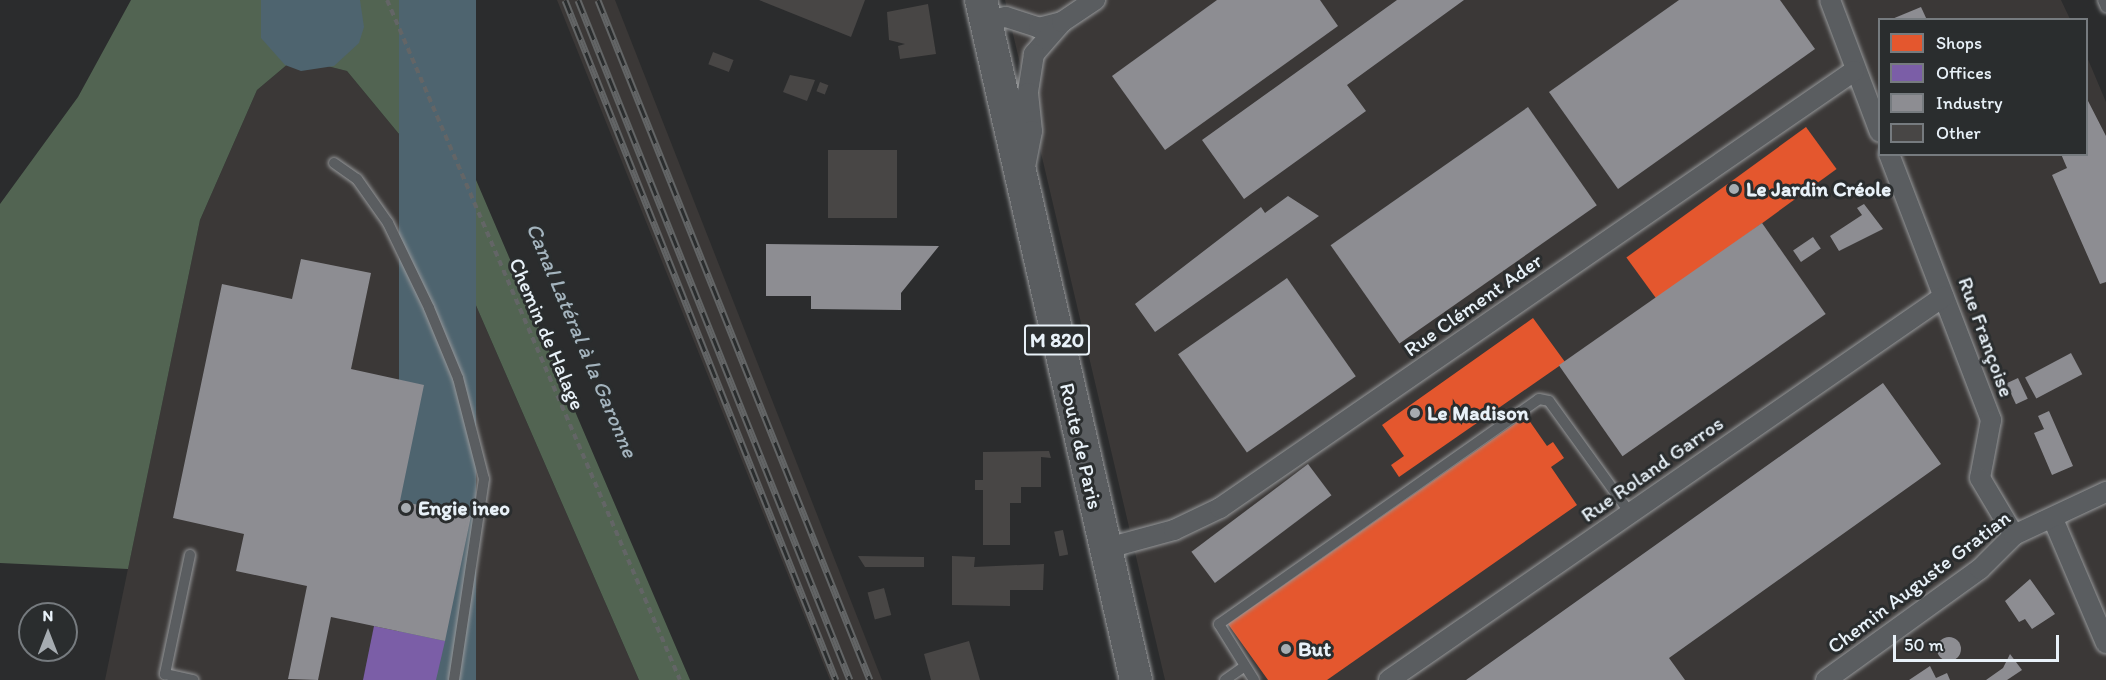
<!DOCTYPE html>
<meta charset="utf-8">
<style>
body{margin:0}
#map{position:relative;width:2106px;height:680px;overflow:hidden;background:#2b2c2d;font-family:Itim,sans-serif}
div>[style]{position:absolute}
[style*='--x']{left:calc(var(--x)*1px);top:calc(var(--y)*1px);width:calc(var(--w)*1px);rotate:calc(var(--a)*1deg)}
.built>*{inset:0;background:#3b3837}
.green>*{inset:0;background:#526452}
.water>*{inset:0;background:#4e646f;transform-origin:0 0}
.shops>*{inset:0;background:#e4572e;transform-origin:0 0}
.offices>*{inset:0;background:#7b5ea7}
.industry>*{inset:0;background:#8d8d92;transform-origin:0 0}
.round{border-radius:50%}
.building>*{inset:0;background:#484645;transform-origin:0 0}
.path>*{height:4px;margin-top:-2px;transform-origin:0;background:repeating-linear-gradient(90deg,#636566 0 6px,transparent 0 10.5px)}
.roads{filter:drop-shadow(0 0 2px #96989a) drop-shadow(0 0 2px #96989a)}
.service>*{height:10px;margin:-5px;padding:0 5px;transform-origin:5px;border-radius:5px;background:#5a5d60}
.minor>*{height:20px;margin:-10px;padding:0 10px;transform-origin:10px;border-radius:10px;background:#5a5d60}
.primary>*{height:32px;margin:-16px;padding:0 16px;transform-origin:16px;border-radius:16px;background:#5a5d60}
.rail>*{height:7px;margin-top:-3.5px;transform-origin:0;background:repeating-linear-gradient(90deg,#2a2d2e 0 14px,#636566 0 28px);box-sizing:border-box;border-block:2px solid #636566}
.dots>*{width:16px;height:16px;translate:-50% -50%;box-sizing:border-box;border:3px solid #2a2d2e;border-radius:50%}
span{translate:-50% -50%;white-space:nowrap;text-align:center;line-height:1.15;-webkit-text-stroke:6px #2a2d2e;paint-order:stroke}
.shield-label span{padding:2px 4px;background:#2a2d2e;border:2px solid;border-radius:4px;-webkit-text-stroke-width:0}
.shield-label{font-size:20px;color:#e8f1f8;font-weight:700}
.poi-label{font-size:21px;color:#e8f1f8;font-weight:700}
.left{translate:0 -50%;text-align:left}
.street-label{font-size:21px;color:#e8f1f8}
.water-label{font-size:22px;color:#a4b4be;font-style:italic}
.legend{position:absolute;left:1878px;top:18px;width:210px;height:138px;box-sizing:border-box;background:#2a2d2e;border:2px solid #767b7f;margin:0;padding:8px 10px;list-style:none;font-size:18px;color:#e8f1f8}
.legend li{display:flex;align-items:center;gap:12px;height:30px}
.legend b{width:30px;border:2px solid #767b7f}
.north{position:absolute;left:18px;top:602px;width:60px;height:60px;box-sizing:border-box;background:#2a2d2e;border:2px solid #767b7f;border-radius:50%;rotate:0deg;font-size:16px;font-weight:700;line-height:24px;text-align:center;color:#e8f1f8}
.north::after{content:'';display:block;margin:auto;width:21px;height:27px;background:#a6acb1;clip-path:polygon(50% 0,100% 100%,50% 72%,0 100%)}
.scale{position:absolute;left:1893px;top:635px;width:166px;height:27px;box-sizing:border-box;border:3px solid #e8f1f8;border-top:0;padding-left:8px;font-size:18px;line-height:21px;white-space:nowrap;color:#e8f1f8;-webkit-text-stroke:4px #2a2d2e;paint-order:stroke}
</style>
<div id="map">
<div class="built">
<div style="clip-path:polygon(557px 0,615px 0,882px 680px,830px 680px)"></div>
<div style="clip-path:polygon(1005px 0,2061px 0,2070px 19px,1880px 20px,1880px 154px,2086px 154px,2087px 57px,2106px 102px,2106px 680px,1165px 680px)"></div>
<div style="clip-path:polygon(295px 58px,347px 71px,404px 140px,639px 680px,105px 680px,200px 220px,257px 90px)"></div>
</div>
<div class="green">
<div style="clip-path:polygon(131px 0,399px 0,690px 680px,639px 680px,404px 140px,347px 71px,295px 58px,257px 90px,200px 220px,128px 569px,0 563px,0 204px,78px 97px)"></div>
</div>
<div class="water">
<div style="clip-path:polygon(261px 0,360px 0,364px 27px,359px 43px,334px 66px,301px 71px,285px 65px,261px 38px)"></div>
<div style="left:399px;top:0;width:77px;height:740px"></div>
</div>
<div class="shops">
<div style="left:1806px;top:127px;width:52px;height:222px;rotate:54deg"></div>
<div style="clip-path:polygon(1533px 318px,1565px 362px,1399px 477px,1391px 465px,1404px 456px,1382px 425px)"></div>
<div style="clip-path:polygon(1526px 416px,1547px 446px,1553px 442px,1564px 458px,1551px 467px,1577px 505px,1327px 680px,1268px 680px,1228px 624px)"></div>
</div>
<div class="offices">
<div style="clip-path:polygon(374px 626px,445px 641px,436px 680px,363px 680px)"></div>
</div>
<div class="industry">
<div style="clip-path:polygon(1217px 0,1320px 0,1338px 26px,1165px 150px,1112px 76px)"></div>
<div style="clip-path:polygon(1397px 0,1464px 0,1347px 85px,1366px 111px,1244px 199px,1202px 140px)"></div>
<div style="clip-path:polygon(1679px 0,1780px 0,1815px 49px,1618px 189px,1549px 92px)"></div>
<div style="clip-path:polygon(1921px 7px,1927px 20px,1892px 20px,1892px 19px)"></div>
<div style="clip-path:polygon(2086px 97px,2106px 136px,2106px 282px,2100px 284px,2052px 175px,2067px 168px,2061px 154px,2086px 154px)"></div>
<div style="left:1528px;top:107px;width:120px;height:241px;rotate:55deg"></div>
<div style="clip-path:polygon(1288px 196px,1319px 216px,1155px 332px,1135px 304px,1261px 207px,1265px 213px)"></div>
<div style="clip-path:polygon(1864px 204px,1883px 229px,1839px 251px,1830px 236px,1862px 215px,1857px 208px)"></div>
<div style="left:1762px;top:223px;width:111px;height:248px;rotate:55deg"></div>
<div style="left:1813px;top:237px;width:14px;height:24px;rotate:56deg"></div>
<div style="clip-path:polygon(766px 244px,939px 246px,901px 293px,901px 310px,811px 309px,811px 296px,766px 296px)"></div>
<div style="clip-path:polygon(301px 259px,371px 273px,351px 369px,424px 385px,400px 501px,471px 516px,445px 641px,331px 617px,318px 680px,288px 679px,307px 586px,236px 571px,244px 534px,173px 518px,222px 284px,292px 299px)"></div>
<div style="left:1287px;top:278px;width:120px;height:133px;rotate:55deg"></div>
<div style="left:2071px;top:353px;width:24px;height:52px;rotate:62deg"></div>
<div style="left:2018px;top:378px;width:23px;height:13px;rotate:65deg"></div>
<div style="clip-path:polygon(1883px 383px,1941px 464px,1669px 658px,1685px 680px,1466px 680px)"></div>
<div style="clip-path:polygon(2049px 411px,2073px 466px,2052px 475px,2034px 433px,2044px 429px,2038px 416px)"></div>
<div style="left:1308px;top:464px;width:39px;height:146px;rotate:53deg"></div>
<div style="clip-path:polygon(2030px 579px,2055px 614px,2032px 629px,2025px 619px,2019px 622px,2005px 601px)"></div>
<div class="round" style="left:1937px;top:637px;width:24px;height:24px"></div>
<div style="clip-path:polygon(2010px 654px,2022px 670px,2007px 680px,1986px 680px,2003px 668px)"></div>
<div style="clip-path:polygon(1930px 666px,1936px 678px,1947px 673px,1950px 680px,1909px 680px)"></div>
</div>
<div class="building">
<div style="clip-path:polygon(759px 0,865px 0,851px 37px)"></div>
<div style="clip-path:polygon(928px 4px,936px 54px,900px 59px,898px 46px,905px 44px,889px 40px,887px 12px)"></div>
<div style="left:713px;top:52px;width:22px;height:13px;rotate:21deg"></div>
<div style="clip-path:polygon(790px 75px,815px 80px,807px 101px,783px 92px)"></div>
<div style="left:820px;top:82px;width:9px;height:10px;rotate:21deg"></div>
<div style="left:828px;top:150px;width:69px;height:68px"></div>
<div style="clip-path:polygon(1049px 451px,1051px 458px,1041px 457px,1041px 487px,1021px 487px,1021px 503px,1010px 503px,1010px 545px,983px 545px,983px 490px,975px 490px,975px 480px,983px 480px,983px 452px)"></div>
<div style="left:1063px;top:530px;width:25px;height:9px;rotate:78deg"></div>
<div style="clip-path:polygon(858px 556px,924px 557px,924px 567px,865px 567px)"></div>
<div style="clip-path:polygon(952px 556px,975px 557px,974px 567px,1044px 564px,1043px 590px,1010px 590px,1010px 606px,952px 605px)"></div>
<div style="left:884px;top:588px;width:28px;height:17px;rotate:75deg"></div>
<div style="clip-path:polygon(969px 641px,980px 680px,931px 680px,924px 654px)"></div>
</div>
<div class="path">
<div style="--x:387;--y:0;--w:740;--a:66.69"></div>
</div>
<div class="roads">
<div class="service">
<div style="--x:2103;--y:0;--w:8;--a:67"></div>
<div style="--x:334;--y:163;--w:28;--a:35"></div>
<div style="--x:357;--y:179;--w:54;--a:54.8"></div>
<div style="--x:388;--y:223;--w:94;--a:64.2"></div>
<div style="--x:429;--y:308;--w:76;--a:67.5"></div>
<div style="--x:458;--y:378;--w:104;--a:75.6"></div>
<div style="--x:484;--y:479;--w:203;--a:98.5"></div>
<div style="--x:190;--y:555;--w:122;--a:101.9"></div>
<div style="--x:165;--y:674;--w:29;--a:12"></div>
<div style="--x:1225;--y:680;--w:24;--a:-35"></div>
<div style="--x:1254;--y:680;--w:66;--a:-122"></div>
<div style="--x:1219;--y:624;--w:391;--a:-35.1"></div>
<div style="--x:1539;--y:399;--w:10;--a:11"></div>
<div style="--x:1549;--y:401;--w:138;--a:54.1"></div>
</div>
<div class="minor">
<div style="--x:1830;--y:0;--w:141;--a:69.3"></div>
<div style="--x:985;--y:21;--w:21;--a:-11"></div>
<div style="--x:1006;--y:17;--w:35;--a:18"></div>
<div style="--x:1039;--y:28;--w:24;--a:-15"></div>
<div style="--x:1062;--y:22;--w:43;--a:131.2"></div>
<div style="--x:1034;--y:54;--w:39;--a:99"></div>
<div style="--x:1028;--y:93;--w:38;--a:84"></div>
<div style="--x:1032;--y:131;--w:37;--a:101"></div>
<div style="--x:1062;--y:22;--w:40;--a:-34"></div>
<div style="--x:1889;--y:154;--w:285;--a:69"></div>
<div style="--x:1991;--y:420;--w:59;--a:100.7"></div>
<div style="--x:1980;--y:478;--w:66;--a:59.2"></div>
<div style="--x:2053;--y:519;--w:135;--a:66.9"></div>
<div style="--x:1104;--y:549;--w:73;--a:-15.2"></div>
<div style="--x:1174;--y:530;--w:51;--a:-25.6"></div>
<div style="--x:1220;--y:508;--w:770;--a:-34.58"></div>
<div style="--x:1389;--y:680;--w:674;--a:-34.66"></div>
<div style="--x:1826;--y:680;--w:190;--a:-35.8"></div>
<div style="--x:1980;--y:569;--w:48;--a:-45"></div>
<div style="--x:2014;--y:535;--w:102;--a:-25.1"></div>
</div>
<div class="primary">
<div style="--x:981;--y:0;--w:697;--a:77.16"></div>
</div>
</div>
<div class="rail">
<div style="--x:565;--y:0;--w:732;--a:68.27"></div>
<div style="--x:578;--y:0;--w:732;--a:68.2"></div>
<div style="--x:598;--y:0;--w:732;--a:68.2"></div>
</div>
<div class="dots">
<div style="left:1734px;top:189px;background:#a6acb1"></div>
<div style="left:1415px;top:413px;background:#a6acb1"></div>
<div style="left:406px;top:508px;background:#a6acb1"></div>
<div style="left:1286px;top:649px;background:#a6acb1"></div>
</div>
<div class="shield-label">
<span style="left:1057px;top:340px">M 820</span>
</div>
<div class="poi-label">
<span class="left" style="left:1746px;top:189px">Le Jardin Créole</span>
<span class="left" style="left:1427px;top:413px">Le Madison</span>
<span class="left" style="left:418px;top:508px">Engie ineo</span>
<span class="left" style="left:1298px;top:649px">But</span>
</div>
<div class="street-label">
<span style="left:1473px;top:305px;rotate:-35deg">Rue Clément Ader</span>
<span style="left:547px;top:334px;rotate:67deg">Chemin de Halage</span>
<span style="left:1986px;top:337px;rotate:70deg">Rue Françoise</span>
<span style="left:1081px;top:446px;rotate:77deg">Route de Paris</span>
<span style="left:1652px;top:469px;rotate:-35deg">Rue Roland Garros</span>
<span style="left:1919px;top:582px;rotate:-37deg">Chemin Auguste Gratian</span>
</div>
<div class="water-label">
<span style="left:582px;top:340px;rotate:67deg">Canal Latéral à la Garonne</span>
</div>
<ul class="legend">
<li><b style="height:16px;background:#e4572e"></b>Shops</li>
<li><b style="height:16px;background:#7b5ea7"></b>Offices</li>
<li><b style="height:16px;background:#8d8d92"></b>Industry</li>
<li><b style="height:16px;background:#484645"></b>Other</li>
</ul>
<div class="north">N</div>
<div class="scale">50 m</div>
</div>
